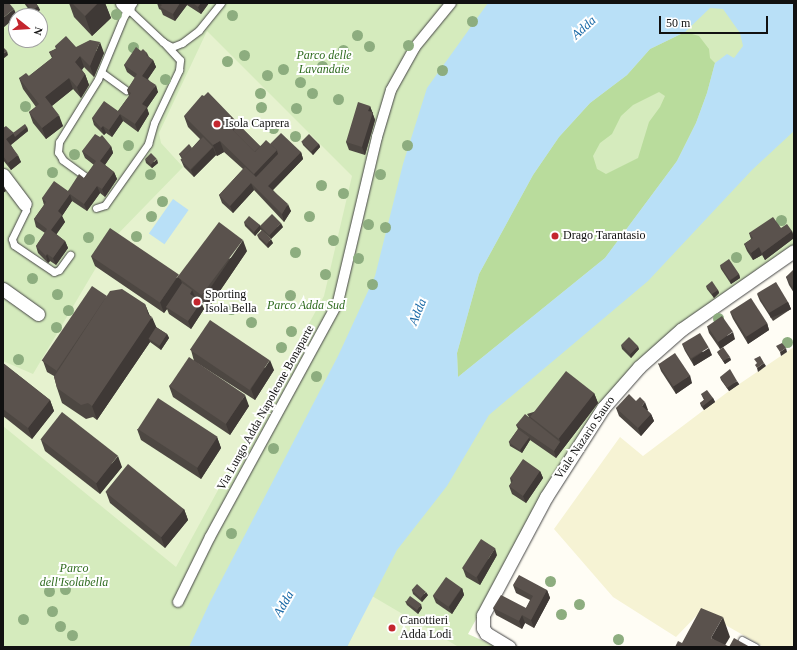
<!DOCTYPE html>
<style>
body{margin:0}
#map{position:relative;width:797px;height:650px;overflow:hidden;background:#fffdf5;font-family:"Times New Roman",serif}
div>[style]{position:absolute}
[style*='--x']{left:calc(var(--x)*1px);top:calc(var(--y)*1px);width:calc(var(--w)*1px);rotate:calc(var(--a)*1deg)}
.farmland>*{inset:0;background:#f6f3d4}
.green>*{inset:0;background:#d5ebbd}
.forest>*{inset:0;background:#b9dc9c}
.pitch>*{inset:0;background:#e6f2cf}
.water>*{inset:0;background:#b9e0f7;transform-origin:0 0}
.roads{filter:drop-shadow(0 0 1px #444) drop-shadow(0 0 1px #444)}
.service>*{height:7px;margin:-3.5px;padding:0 3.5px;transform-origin:3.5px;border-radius:3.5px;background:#fff}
.pedestrian>*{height:10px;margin:-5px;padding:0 5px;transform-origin:5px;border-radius:5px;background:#fff}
.minor>*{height:13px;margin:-6.5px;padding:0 6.5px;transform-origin:6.5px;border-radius:6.5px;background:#fff}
.trees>*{width:11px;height:11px;margin:-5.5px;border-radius:50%;background:#8dad7f}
.wall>*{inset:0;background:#4d4742}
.shaded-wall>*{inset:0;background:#3f3936;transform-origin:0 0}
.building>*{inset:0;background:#5a524d;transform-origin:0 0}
.dots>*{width:11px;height:11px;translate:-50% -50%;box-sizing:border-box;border:2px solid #fff;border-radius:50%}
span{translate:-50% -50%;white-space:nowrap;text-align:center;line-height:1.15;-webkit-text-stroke:4px #fff;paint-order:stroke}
.park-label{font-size:12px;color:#2f6b1f;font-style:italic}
.poi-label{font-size:12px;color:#111}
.left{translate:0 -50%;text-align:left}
.street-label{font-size:12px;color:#111}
.water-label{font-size:13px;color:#1768a6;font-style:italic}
.frame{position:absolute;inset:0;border:4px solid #111;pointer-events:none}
.north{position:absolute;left:8px;top:8px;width:40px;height:40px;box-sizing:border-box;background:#fff;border:1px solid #a0a0a0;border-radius:50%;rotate:107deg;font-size:11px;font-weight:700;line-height:16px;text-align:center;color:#111}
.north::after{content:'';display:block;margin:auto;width:14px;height:18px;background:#c4262e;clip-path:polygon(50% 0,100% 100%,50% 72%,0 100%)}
.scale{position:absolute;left:659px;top:16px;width:109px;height:18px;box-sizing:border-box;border:2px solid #111;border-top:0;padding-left:5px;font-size:12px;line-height:14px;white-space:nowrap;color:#111;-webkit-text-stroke:3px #fff;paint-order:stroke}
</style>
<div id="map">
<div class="farmland">
<div style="clip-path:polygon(794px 347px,794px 647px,764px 647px,701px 611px,676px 637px,613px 597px,554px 529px,620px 437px,643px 456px,729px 391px)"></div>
</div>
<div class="green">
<div style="clip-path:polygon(evenodd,3px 3px,794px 3px,794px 247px,637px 364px,544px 496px,468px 634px,497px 647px,3px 647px,3px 3px,16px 16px,40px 16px,40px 40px,16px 40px,16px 16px)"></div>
</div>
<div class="forest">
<div style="clip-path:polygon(evenodd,685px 32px,699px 36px,709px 49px,710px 58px,715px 63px,707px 93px,696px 123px,677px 161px,605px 258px,458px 377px,457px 353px,479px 274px,533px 175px,559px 137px,590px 103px,627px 75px,650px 49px,685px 32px,659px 92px,665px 96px,660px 107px,649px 122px,638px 158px,606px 174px,597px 169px,593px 156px,600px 143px,612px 134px,621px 116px,633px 105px,659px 92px)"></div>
</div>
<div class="pitch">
<div style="clip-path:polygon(207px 31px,352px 176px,324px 296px,176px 567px,3px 426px,3px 361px,33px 374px,113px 239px,183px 167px,161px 143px,159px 133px)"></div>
<div style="clip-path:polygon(372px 596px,457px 646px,460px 647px,347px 647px)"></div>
</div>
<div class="water">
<div style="clip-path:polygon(evenodd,488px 3px,794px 3px,794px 131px,752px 170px,648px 281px,489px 415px,447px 486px,397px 550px,347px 647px,189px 647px,210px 602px,338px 356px,375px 276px,403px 164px,427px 88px,488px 3px,710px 8px,723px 9px,740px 33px,743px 46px,734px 58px,727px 54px,715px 63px,707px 93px,696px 123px,677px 161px,605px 258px,458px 377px,457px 353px,479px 274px,533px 175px,559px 137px,590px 103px,627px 75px,650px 49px,685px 32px,710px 8px)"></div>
<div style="left:173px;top:199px;width:19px;height:42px;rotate:35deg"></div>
</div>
<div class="roads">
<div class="service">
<div style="--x:128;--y:9;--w:48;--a:43.3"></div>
<div style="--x:163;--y:42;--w:10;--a:29"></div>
<div style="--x:172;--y:47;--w:11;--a:-22"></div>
<div style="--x:182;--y:43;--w:21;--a:-37"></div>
<div style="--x:199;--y:30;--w:35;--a:-51"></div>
<div style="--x:101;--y:72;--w:31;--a:36"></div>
<div style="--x:86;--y:177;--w:29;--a:-144"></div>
<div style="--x:63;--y:160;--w:9;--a:-122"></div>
<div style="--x:58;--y:152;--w:10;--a:-84"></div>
<div style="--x:59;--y:142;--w:74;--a:-58.2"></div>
<div style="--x:98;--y:79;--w:68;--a:-67.6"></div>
<div style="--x:124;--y:16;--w:16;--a:-55"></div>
<div style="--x:25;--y:204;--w:6;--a:81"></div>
<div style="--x:26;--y:210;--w:32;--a:116"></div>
<div style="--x:12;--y:239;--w:6;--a:72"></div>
<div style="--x:14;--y:245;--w:48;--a:34"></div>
<div style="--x:54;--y:272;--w:5;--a:-22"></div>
<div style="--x:59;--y:270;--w:19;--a:-54"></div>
<div style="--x:96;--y:208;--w:9;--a:-18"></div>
<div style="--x:105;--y:205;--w:75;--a:-54.8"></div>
<div style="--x:148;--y:144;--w:22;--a:-74"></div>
<div style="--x:154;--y:123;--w:59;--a:-64.7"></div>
<div style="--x:179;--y:70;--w:10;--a:-84"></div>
<div style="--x:180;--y:60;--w:25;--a:-133"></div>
<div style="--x:742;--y:640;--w:15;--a:28"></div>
</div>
<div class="pedestrian">
<div style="--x:178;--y:602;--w:72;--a:-63.8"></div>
<div style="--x:210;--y:537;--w:268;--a:-61.4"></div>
<div style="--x:338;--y:302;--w:170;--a:-76.7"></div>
<div style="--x:377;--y:137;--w:49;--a:-73.4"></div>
<div style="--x:391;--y:90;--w:49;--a:-60.8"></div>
<div style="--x:415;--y:47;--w:57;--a:-50.7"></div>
</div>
<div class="minor">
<div style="--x:122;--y:3;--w:8;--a:45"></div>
<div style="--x:3;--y:175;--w:36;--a:53"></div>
<div style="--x:3;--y:289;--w:43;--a:35.5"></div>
<div style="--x:509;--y:647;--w:27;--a:-149"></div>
<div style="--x:486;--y:633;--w:6;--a:-121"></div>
<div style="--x:483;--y:628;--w:13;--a:-90"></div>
<div style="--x:483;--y:615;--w:134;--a:-61.9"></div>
<div style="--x:546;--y:497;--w:106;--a:-57.4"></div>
<div style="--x:603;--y:408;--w:55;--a:-48.7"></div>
<div style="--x:639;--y:367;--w:57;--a:-41.5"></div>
<div style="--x:682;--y:329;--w:136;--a:-34.9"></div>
</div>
</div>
<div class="trees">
<div style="left:116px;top:14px"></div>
<div style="left:232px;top:15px"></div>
<div style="left:472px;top:21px"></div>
<div style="left:357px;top:35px"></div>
<div style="left:408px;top:45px"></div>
<div style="left:369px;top:46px"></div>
<div style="left:133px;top:47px"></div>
<div style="left:343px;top:50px"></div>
<div style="left:244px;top:55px"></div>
<div style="left:227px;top:61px"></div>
<div style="left:322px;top:66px"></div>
<div style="left:283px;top:69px"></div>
<div style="left:442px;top:70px"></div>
<div style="left:267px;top:75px"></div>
<div style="left:165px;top:79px"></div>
<div style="left:300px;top:82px"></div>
<div style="left:260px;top:93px"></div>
<div style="left:312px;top:93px"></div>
<div style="left:338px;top:99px"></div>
<div style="left:25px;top:106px"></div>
<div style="left:261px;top:107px"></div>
<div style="left:296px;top:108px"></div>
<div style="left:273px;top:128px"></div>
<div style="left:295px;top:136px"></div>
<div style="left:128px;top:145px"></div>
<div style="left:407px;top:145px"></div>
<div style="left:74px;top:154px"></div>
<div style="left:52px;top:172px"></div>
<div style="left:150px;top:174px"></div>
<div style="left:380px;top:174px"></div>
<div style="left:321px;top:185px"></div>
<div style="left:343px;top:193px"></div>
<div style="left:162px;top:201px"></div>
<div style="left:151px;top:216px"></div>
<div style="left:309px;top:216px"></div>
<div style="left:781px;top:220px"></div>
<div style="left:368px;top:224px"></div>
<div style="left:385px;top:227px"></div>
<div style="left:136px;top:236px"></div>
<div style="left:88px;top:237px"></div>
<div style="left:29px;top:239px"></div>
<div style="left:333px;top:240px"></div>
<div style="left:295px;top:252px"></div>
<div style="left:736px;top:257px"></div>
<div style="left:358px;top:258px"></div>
<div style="left:325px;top:274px"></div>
<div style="left:32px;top:278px"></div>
<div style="left:372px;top:284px"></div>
<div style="left:57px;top:294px"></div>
<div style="left:290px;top:295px"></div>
<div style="left:231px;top:309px"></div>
<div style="left:68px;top:310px"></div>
<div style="left:718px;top:318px"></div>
<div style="left:251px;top:322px"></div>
<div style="left:56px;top:327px"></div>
<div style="left:291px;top:331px"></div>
<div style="left:787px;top:342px"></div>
<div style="left:281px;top:347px"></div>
<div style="left:18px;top:359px"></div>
<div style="left:316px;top:376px"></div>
<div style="left:273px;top:448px"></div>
<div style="left:231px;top:533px"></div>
<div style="left:550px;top:581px"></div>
<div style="left:65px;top:589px"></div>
<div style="left:49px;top:591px"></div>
<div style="left:579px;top:604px"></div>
<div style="left:52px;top:611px"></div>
<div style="left:561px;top:614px"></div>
<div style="left:23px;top:619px"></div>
<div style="left:60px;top:626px"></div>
<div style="left:72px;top:635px"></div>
<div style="left:618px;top:639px"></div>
</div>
<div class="wall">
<div style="clip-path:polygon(24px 3px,36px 3px,40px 10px,33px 15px)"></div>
<div style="clip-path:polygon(69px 3px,105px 3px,111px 18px,92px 36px,74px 17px)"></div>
<div style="clip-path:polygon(157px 3px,209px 3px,201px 14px,187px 5px,175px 21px,163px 15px,161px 10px,159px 9px)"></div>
<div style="clip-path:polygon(55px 46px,76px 47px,104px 53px,94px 77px,84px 67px,82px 70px,85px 74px,89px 85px,81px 98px,73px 89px,52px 106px,63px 126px,46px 139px,33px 123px,29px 112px,36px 107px,23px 89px,19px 78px,29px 76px,52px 58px,49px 52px,56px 49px)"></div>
<div style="clip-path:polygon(141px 51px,147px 53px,149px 57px,153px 60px,156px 67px,148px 79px,158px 92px,147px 108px,149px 114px,138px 132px,123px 121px,112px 137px,106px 133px,104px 135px,94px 125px,92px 118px,118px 111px,129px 96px,127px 90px,135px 78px,127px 72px,124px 65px)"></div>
<div style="clip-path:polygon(370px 106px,375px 120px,365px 155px,349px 150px,346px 142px)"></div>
<div style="clip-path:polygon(184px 116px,239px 125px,260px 146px,270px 144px,301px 152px,303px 159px,273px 190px,291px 211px,284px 222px,254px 190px,233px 213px,222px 203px,219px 195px,243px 169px,224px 152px,217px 156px,216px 155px,194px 177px,184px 167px,181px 160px,182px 159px,179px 154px,192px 148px,200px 139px,188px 127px)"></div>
<div style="clip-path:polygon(27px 127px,28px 131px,11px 145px,21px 162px,11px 170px,3px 160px,3px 128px,13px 133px)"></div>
<div style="clip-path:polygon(302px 142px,319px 144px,320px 147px,313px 155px,303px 145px)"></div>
<div style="clip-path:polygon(111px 146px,113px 153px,105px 165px,114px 172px,117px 179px,105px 197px,100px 193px,87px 211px,72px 201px,62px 216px,65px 222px,56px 234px,65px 241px,68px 248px,56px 265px,50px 261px,48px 263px,38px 253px,36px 246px,45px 233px,36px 227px,34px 219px,44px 205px,42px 198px,68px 191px,84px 178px,94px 165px,85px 158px,82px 151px)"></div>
<div style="clip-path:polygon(145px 159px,158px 163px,152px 168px,146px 163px)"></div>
<div style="clip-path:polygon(244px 222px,260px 225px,261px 229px,255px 236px,245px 226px)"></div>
<div style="clip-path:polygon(260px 226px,283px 227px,271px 239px,261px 230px)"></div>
<div style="clip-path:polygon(781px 228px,792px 231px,794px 238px,765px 260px,762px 255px,753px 260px,747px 251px,744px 244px,751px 239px,749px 233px)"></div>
<div style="clip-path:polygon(257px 235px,273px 243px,268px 248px,259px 239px)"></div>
<div style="clip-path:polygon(247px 251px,209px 307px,201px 302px,204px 309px,191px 329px,169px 314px,167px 309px,164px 313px,95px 266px,91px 256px,181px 279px)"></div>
<div style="clip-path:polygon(720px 266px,739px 274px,740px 278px,731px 284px,721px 269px)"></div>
<div style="clip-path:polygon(794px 270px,794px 293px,789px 285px,786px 277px)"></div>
<div style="clip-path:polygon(706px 286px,718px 290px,719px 293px,714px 298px,707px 289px)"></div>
<div style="clip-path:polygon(757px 294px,788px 302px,791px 309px,773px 321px,760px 301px)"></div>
<div style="clip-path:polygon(107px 296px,145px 304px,149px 314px,156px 327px,167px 334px,169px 338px,161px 350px,150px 342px,97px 420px,93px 417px,86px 419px,62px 403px,57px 388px,54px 376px,47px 372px,43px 361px)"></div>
<div style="clip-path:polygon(730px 312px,767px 323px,769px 330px,748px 344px,733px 319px)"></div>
<div style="clip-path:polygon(707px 326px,735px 339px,720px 349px,709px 333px)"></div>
<div style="clip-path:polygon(682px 344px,712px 355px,694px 366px,685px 351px)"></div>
<div style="clip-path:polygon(621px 345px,639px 349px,631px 358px,622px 349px)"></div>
<div style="clip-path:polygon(191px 350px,274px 370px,255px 400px,197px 363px,249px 406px,230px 435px,173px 397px,169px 386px,194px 361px)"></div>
<div style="clip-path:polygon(717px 352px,731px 360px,725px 364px)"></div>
<div style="clip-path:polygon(3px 363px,50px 400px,54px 411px,32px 439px,3px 416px)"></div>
<div style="clip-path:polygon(658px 363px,692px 383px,676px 394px,661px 371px)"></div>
<div style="clip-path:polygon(720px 377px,739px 384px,729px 391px,721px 380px)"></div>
<div style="clip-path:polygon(594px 393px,598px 403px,556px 458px,530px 440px,522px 453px,510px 446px,509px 442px,518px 429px,516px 425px,529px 417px,527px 414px)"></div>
<div style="clip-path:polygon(701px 394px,713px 398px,715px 402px,704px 410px,701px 406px,700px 403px,704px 400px)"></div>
<div style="clip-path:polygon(636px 401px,648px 410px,647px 410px,651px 414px,654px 421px,641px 436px,619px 416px,616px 408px)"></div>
<div style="clip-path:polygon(137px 429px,217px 437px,221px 448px,201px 479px,141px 440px)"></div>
<div style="clip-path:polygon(41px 440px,122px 467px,100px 494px,45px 451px)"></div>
<div style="clip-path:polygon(540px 471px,543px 478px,526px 503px,512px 494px,509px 486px,511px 483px,510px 478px)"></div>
<div style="clip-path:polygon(106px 492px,184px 509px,188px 520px,165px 548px,110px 503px)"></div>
<div style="clip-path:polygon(497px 555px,480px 585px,466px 577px,463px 569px)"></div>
<div style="clip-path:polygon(513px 585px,547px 590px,550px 598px,534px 628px,525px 623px,522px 629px,496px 615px,493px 608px,526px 608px,530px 600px,516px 593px)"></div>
<div style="clip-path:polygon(462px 588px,464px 595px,452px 614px,436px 603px,433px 596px)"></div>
<div style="clip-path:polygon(412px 590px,428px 595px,422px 602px,413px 594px)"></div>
<div style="clip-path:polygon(405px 601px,422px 608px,418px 614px,407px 605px)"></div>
</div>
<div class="shaded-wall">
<div style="clip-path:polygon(98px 3px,105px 3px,111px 18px,92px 36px,85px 16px)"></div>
<div style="clip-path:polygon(180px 3px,187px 3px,187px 5px,175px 21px,173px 14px)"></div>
<div style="clip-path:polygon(201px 3px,209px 3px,201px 14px,198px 7px)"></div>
<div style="clip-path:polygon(38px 6px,40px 10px,33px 15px,32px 11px)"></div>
<div style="clip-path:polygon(14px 9px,17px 16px,16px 16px,16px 17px,3px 28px,3px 18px)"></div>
<div style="clip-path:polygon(100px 42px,104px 53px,94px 77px,90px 66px)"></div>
<div style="clip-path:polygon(7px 51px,8px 55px,3px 59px,3px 54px)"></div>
<div style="clip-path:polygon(80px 56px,84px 67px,79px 73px,75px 62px)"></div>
<div style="clip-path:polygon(153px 60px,156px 67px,145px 83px,142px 76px)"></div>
<div style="clip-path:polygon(85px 74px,89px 85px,81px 98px,77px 87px)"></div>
<div style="clip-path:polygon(69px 78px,73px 89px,49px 108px,45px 97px)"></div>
<div style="clip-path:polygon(156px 85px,158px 92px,147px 108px,149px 114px,138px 132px,135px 124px,142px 104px)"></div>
<div style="clip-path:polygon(370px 106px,375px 120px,365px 155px,362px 147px,368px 111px)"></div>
<div style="clip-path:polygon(120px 114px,123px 121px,112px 137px,109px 130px)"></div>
<div style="clip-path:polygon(59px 115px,63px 126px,46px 139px,42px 128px)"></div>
<div style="clip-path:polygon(237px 122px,241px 132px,238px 137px,231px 128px)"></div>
<div style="clip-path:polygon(103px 126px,106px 133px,104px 135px,101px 128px)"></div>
<div style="clip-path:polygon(27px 127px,28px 131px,9px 146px,6px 139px,14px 133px)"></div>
<div style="clip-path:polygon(220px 141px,224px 152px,217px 156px,213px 145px)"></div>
<div style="clip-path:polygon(319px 144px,320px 147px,313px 155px,311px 151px)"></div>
<div style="clip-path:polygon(111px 146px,113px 153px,102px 169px,100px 161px)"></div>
<div style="clip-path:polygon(213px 147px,216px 155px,194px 177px,191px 170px)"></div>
<div style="clip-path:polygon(277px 150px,280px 161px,258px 185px,254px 174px)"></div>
<div style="clip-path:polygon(301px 152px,303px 159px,270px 193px,268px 186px)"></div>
<div style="clip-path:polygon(18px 155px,21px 162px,11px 170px,8px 163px)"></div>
<div style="clip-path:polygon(157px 159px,158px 163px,152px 168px,151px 165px)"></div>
<div style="clip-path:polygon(114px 172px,117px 179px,105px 197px,102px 189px)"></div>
<div style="clip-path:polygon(251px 183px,254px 190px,233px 213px,230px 206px)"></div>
<div style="clip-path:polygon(3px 184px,6px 191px,3px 193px)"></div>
<div style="clip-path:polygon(97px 186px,100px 193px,87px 211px,84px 204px)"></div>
<div style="clip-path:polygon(70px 194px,72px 201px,62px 216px,65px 222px,54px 238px,51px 230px,58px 211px)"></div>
<div style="clip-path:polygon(288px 204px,291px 211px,284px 222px,282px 214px)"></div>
<div style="clip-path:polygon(281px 223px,283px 227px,271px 239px,270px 235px)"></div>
<div style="clip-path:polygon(260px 225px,261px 229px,255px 236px,254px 232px)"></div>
<div style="clip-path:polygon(792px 231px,794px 238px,765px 260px,762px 253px)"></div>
<div style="clip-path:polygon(271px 239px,273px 243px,268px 248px,267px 244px)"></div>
<div style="clip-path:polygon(243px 240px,247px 251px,209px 307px,205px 296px)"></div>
<div style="clip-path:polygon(65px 241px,68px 248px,56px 265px,53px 258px)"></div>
<div style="clip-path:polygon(759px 247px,762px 255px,753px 260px,751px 253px)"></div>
<div style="clip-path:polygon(47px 254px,50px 261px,48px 263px,46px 256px)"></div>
<div style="clip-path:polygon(739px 274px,740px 278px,731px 284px,730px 281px)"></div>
<div style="clip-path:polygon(179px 275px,183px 286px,166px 307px,167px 309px,164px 313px,160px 302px)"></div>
<div style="clip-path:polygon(192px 290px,195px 297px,190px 294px)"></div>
<div style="clip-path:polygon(718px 290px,719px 293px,714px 298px,712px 294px)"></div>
<div style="clip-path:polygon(201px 302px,204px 309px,191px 329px,188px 321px)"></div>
<div style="left:788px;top:302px;width:8px;height:22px;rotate:67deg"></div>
<div style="clip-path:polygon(145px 304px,151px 319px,152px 317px,158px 331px,149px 339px,150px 342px,97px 420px,92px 406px,148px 314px)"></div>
<div style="clip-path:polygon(767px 323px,769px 330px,748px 344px,746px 336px)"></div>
<div style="clip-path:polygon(733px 332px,735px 339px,720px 349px,718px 342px)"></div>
<div style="clip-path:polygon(167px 334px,169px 338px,161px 350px,159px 346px)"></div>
<div style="clip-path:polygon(638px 346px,639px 349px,631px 358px,630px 354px)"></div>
<div style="clip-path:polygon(709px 348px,712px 355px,694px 366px,692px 359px)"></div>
<div style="clip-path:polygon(786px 348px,787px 352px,781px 356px,780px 352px)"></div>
<div style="clip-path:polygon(730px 357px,731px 360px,725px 364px,723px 361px)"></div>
<div style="clip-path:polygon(270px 360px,274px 370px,255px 400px,251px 389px)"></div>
<div style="clip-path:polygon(764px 363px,766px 366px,758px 372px,757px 368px)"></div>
<div style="clip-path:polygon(690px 375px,692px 383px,676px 394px,673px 386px)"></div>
<div style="left:737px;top:381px;width:4px;height:12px;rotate:56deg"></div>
<div style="clip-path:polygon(594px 393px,598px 403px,556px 458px,554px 451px,560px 442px,559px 438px)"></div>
<div style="clip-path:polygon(245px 395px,249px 406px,230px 435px,226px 424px)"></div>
<div style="clip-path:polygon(713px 398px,715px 402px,704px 410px,703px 406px)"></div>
<div style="clip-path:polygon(50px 400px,54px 411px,32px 439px,28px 428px)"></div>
<div style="clip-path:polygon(645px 402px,648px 410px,645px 413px,642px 406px)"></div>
<div style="clip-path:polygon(651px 414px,654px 421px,641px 436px,638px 428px)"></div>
<div style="clip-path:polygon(217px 437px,221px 448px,201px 479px,197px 468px)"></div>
<div style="clip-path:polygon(529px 437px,530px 440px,522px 453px,520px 449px)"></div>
<div style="clip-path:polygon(118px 456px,122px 467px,100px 494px,96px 483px)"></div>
<div style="clip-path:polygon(540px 471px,543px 478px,526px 503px,523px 496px)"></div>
<div style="clip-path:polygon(184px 509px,188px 520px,165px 548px,161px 537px)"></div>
<div style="clip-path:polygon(495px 548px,497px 555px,480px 585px,477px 577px)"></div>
<div style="clip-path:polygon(462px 588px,464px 595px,452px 614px,449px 607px)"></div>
<div style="clip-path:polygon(547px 590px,550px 598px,534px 628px,531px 620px)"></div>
<div style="clip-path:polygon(426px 592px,428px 595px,422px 602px,421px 598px)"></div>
<div style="clip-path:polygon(421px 604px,422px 608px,418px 614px,417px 610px)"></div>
<div style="clip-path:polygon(522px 615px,525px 623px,522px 629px,519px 621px)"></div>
<div style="clip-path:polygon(723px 617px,730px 637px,724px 647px,711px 638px)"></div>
</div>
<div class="building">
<div style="clip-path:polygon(3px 3px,9px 3px,14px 9px,3px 18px)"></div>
<div style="clip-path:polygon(26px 3px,36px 3px,38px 6px,32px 11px)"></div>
<div style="clip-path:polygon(72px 3px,98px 3px,85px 16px)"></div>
<div style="clip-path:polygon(159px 3px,180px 3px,173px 14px,160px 7px,162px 5px)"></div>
<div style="clip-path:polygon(193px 3px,201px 3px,198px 7px)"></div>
<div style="clip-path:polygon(66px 36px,76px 47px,90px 40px,100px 42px,90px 66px,80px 56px,75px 62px,85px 74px,77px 87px,69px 78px,45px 97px,59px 115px,42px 128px,29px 112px,39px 104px,19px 78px,26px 73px,29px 76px,53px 57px,49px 52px,57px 48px,55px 46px)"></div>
<div style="clip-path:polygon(3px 47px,7px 51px,3px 54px)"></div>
<div style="clip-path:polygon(136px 47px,141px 51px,143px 49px,147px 53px,146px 55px,153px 60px,142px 76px,156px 85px,142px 104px,147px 107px,135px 124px,120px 114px,109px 130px,103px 126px,101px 128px,92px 118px,104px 101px,118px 111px,131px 93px,127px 90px,137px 74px,124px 65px)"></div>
<div style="clip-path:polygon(208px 92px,237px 122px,231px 128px,255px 152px,266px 140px,277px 150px,254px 174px,220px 141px,213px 145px,184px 116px,202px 95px,204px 96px)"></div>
<div style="clip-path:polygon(358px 102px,370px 106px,368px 111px,373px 112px,362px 147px,346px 142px)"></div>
<div style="clip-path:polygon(25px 124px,27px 127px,15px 137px,13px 133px)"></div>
<div style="left:239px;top:125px;width:30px;height:8px;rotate:45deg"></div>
<div style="clip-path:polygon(6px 126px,14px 133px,6px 139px,18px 155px,8px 163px,3px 156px,3px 128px)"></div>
<div style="clip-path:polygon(281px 133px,301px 152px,268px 186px,288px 204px,282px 214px,251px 183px,230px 206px,219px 195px,245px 167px,256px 177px,258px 175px,278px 154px,277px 150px,270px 144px)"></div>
<div style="clip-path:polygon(95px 134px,100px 137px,102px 135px,111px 146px,100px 161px,114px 172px,102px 189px,97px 186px,84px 204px,70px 194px,58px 211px,62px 215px,51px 230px,65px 241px,53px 258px,47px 254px,46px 256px,36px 246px,47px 229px,34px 219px,46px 202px,42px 198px,54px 181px,68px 191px,79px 174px,84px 178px,96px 161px,82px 151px)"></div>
<div style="left:309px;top:134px;width:14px;height:11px;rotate:45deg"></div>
<div style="left:203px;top:137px;width:14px;height:32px;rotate:45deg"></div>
<div style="clip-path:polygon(189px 144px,192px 148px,183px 158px,179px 154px)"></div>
<div style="left:151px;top:153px;width:8px;height:8px;rotate:45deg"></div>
<div style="left:272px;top:214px;width:13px;height:17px;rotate:45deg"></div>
<div style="clip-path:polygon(249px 216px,260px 225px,254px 232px,244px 222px)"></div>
<div style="clip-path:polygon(773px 217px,781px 228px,787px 224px,792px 231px,762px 253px,759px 247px,751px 253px,744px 244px,753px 238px,749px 233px)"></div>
<div style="left:219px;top:222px;width:30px;height:69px;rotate:37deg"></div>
<div style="left:110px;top:228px;width:83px;height:34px;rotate:34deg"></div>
<div style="clip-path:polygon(262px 230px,271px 239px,267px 244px,257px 235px)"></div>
<div style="left:729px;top:259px;width:18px;height:11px;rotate:56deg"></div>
<div style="clip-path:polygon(793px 270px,794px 270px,794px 290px,786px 277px)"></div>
<div style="clip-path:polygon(712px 281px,718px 290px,712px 294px,706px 286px)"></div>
<div style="left:776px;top:282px;width:23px;height:22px;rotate:59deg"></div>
<div style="clip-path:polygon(182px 283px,192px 290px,190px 294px,201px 302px,188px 321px,166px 307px)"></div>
<div style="left:92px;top:286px;width:18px;height:90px;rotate:34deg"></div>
<div style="clip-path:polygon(122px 289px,145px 304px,148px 314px,152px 317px,92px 406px,88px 403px,81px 405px,57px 388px,54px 377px,110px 291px)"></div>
<div style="left:751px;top:298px;width:30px;height:25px;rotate:57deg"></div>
<div style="left:722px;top:316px;width:19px;height:18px;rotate:55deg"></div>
<div style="left:210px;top:320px;width:72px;height:36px;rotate:34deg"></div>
<div style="left:156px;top:327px;width:13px;height:14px;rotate:32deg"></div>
<div style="left:700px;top:333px;width:17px;height:21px;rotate:59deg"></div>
<div style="left:629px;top:337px;width:13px;height:11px;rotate:45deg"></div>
<div style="clip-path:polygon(782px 343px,786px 348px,780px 352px,776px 346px)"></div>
<div style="clip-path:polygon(723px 347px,730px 357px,723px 361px,717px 352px)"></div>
<div style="left:675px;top:353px;width:27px;height:20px;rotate:56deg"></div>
<div style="clip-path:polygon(760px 356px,764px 363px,757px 368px,755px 365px,757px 363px,754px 359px)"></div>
<div style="left:189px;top:357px;width:68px;height:35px;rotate:34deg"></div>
<div style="clip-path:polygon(3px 363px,50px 400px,28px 428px,3px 409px)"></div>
<div style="clip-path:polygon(730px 369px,737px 381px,727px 388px,720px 377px)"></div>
<div style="left:566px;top:371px;width:36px;height:58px;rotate:38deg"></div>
<div style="clip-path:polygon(707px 390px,713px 398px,703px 406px,700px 403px,705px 399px,701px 394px)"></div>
<div style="clip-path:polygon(629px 394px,636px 401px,640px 397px,645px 402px,642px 406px,651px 414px,638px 428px,616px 408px)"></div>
<div style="left:158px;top:398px;width:71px;height:37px;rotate:33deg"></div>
<div style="left:62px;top:412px;width:71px;height:35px;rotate:38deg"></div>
<div style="clip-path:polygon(525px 414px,560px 442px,554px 451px,516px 425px)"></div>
<div style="left:518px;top:429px;width:14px;height:16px;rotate:36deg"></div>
<div style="clip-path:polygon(523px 459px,540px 471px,523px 496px,509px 486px,513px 480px,510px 478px)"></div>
<div style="left:128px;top:464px;width:72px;height:36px;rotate:39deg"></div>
<div style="left:481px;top:539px;width:17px;height:35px;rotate:33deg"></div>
<div style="clip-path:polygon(519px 575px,547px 590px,531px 620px,522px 615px,519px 621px,493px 608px,501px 595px,526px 608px,533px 596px,513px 585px)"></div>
<div style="left:446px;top:577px;width:19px;height:23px;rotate:35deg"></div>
<div style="left:417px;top:584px;width:12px;height:8px;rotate:42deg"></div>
<div style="left:410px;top:596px;width:14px;height:7px;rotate:36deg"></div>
<div style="clip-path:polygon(701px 608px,723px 617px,711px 638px,730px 647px,675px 647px,678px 641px,682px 643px)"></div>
<div style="clip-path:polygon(734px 638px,750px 647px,729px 647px)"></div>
</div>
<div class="dots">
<div style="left:217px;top:124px;background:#c4262e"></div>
<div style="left:555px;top:236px;background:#c4262e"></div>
<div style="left:197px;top:302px;background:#c4262e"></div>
<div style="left:392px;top:628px;background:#c4262e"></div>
</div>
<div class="park-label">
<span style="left:324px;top:63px">Parco delle<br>Lavandaie</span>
<span style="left:306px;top:306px">Parco Adda Sud</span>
<span style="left:74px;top:576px">Parco<br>dell'Isolabella</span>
</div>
<div class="poi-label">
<span class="left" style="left:225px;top:124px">Isola Caprera</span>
<span class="left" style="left:563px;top:236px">Drago Tarantasio</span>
<span class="left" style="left:205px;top:302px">Sporting<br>Isola Bella</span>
<span class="left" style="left:400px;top:628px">Canottieri<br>Adda Lodi</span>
</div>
<div class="street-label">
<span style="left:266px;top:408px;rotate:-61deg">Via Lungo Adda Napoleone Bonaparte</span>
<span style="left:585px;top:438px;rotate:-56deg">Viale Nazario Sauro</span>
</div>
<div class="water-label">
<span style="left:584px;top:28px;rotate:-42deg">Adda</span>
<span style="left:418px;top:312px;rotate:-68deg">Adda</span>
<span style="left:284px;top:604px;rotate:-60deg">Adda</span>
</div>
<div class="frame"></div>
<div class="north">N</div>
<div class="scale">50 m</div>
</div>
